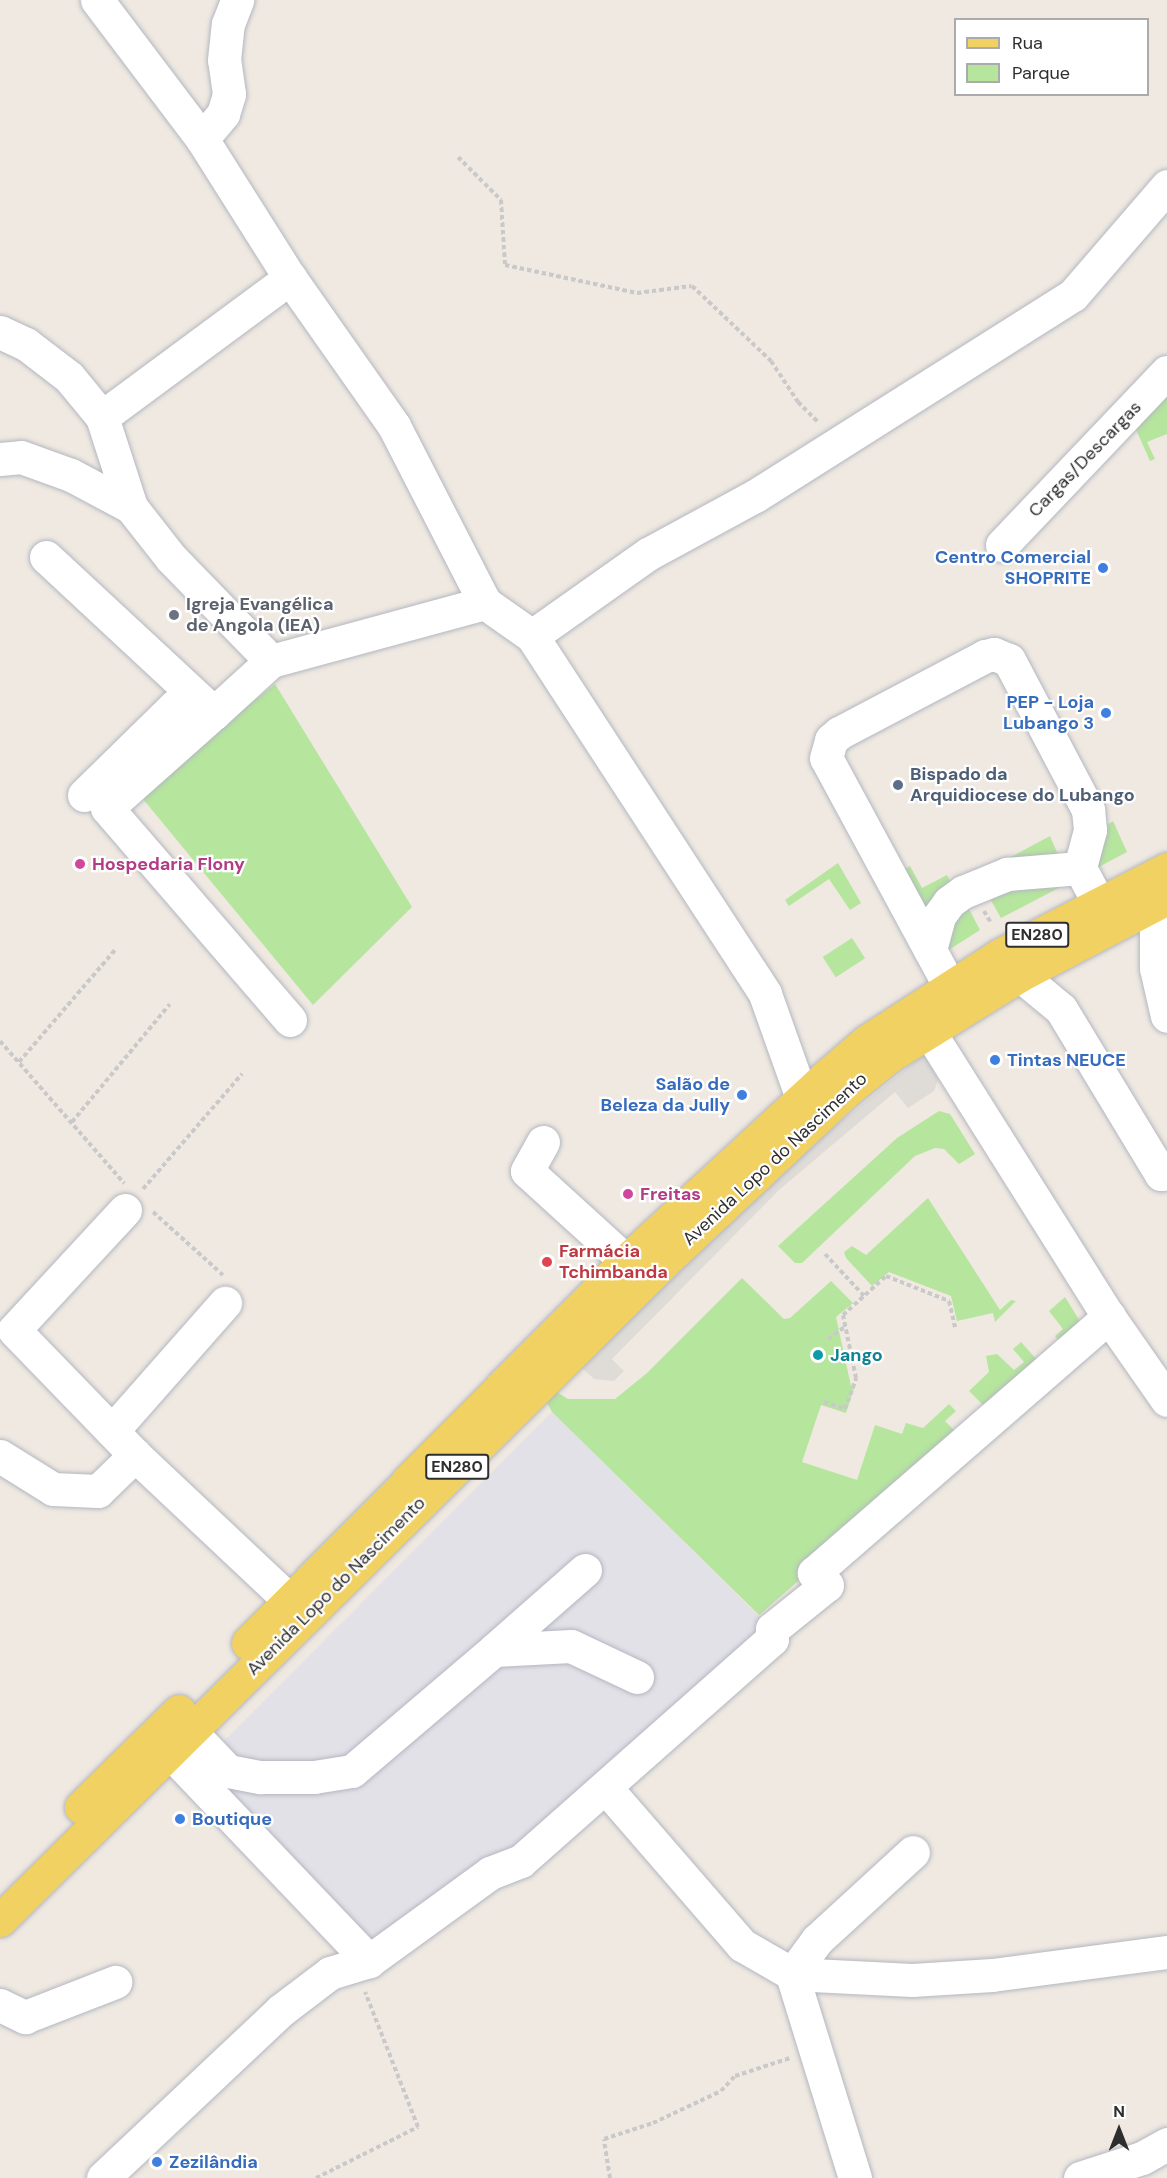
<!DOCTYPE html>
<meta charset="utf-8">
<style>
body{margin:0}
#map{position:relative;width:1167px;height:2178px;overflow:hidden;background:#efe9e1;font-family:"DM Sans",sans-serif}
div>[style]{position:absolute}
[style*='--x']{left:calc(var(--x)*1px);top:calc(var(--y)*1px);width:calc(var(--w)*1px);rotate:calc(var(--a)*1deg)}
.industrial>*{inset:0;background:#e3e1e8}
.green>*{inset:0;background:#b6e59e;transform-origin:0 0}
.plaza>*{inset:0;background:#dfdcd8}
.path>*{height:4px;margin-top:-2px;transform-origin:0;background:repeating-linear-gradient(90deg,#c9c9c9 0 4.5px,transparent 0 7.5px)}
.roads{filter:drop-shadow(0 0 2px #b4b7c1) drop-shadow(0 0 2px #b4b7c1)}
.minor>*{height:33px;margin:-16.5px;padding:0 16.5px;transform-origin:16.5px;border-radius:16.5px;background:#fff}
.major>*{height:33px;margin:-16.5px;padding:0 16.5px;transform-origin:16.5px;border-radius:16.5px;background:#f2d163}
.dots>*{width:16px;height:16px;translate:-50% -50%;box-sizing:border-box;border:3px solid #fff;border-radius:50%}
span{translate:-50% -50%;white-space:nowrap;text-align:center;line-height:1.15;-webkit-text-stroke:4.5px #fff;paint-order:stroke}
.shield-label span{padding:2px 4px;background:#fff;border:2px solid;border-radius:4px;-webkit-text-stroke-width:0}
.shield-label{font-size:16px;color:#2e2e2e;font-weight:700}
.street-label{font-size:18px;color:#2e2e2e}
.shop-label{font-size:18px;color:#366cbe;font-weight:700}
.right{translate:-100% -50%;text-align:right}
.left{translate:0 -50%;text-align:left}
.worship-label{font-size:18px;color:#5b616d;font-weight:700}
.service-label{font-size:18px;color:#4e5e75;font-weight:700}
.hotel-label{font-size:18px;color:#b23c85;font-weight:700}
.health-label{font-size:18px;color:#be3a42;font-weight:700}
.culture-label{font-size:18px;color:#0d838f;font-weight:700}
.legend{position:absolute;left:954px;top:18px;width:195px;height:78px;box-sizing:border-box;background:#fff;border:2px solid #ababab;margin:0;padding:8px 10px;list-style:none;font-size:18px;color:#2e2e2e}
.legend li{display:flex;align-items:center;gap:12px;height:30px}
.legend b{width:30px;border:2px solid #ababab}
.north{position:absolute;left:1089px;top:2100px;width:60px;height:60px;-webkit-text-stroke:4px #fff;paint-order:stroke;rotate:0deg;font-size:16px;font-weight:700;line-height:24px;text-align:center;color:#2e2e2e}
.north::after{content:'';display:block;margin:auto;width:21px;height:27px;background:#2e2e2e;clip-path:polygon(50% 0,100% 100%,50% 72%,0 100%)}
</style>
<div id="map">
<div class="industrial">
<div style="clip-path:polygon(552px 1412px,772px 1629px,519px 1853px,371px 1943px,215px 1782px,239px 1760px,224px 1741px)"></div>
</div>
<div class="green">
<div style="clip-path:polygon(1167px 388px,1167px 434px,1147px 442px,1155px 459px,1150px 461px,1134px 425px)"></div>
<div style="clip-path:polygon(275px 684px,412px 907px,313px 1005px,138px 793px)"></div>
<div style="clip-path:polygon(1113px 821px,1127px 852px,1091px 871px,1101px 829px)"></div>
<div style="clip-path:polygon(1050px 836px,1059px 857px,927px 928px,897px 873px,910px 866px,922px 888px,947px 875px,953px 888px)"></div>
<div style="clip-path:polygon(838px 863px,861px 903px,850px 910px,829px 879px,789px 906px,785px 900px)"></div>
<div style="clip-path:polygon(1072px 881px,1001px 918px,989px 897px,1006px 883px)"></div>
<div style="clip-path:polygon(967px 905px,980px 930px,947px 951px,948px 915px)"></div>
<div style="left:852px;top:938px;width:24px;height:35px;rotate:57deg"></div>
<div style="clip-path:polygon(939px 1111px,950px 1114px,975px 1154px,959px 1164px,944px 1149px,935px 1148px,915px 1156px,802px 1263px,795px 1263px,778px 1246px,897px 1138px)"></div>
<div style="clip-path:polygon(928px 1198px,1000px 1310px,1011px 1300px,1016px 1301px,995px 1322px,993px 1313px,957px 1321px,951px 1296px,889px 1272px,872px 1286px,846px 1258px,844px 1252px,852px 1246px,866px 1255px)"></div>
<div style="clip-path:polygon(742px 1278px,784px 1319px,790px 1318px,831px 1281px,853px 1303px,836px 1317px,851px 1386px,854px 1388px,846px 1413px,821px 1405px,802px 1462px,857px 1480px,875px 1425px,902px 1434px,906px 1423px,923px 1428px,949px 1404px,956px 1411px,945px 1421px,960px 1436px,989px 1411px,969px 1391px,989px 1372px,986px 1356px,997px 1354px,1014px 1370px,1024px 1362px,1013px 1349px,1021px 1342px,1039px 1362px,1061px 1343px,1055px 1336px,1063px 1329px,1049px 1311px,1065px 1297px,1086px 1331px,759px 1615px,552px 1412px,544px 1397px,552px 1389px,568px 1399px,615px 1399px,647px 1373px)"></div>
</div>
<div class="plaza">
<div style="clip-path:polygon(924px 1054px,938px 1080px,934px 1091px,908px 1108px,895px 1092px,779px 1190px,612px 1359px,624px 1371px,614px 1381px,594px 1379px,582px 1368px,764px 1184px)"></div>
</div>
<div class="path">
<div style="--x:458;--y:157;--w:61;--a:45"></div>
<div style="--x:501;--y:200;--w:65;--a:86.5"></div>
<div style="--x:505;--y:265;--w:135;--a:12"></div>
<div style="--x:637;--y:293;--w:55;--a:-7.3"></div>
<div style="--x:692;--y:286;--w:109;--a:43.5"></div>
<div style="--x:771;--y:361;--w:49;--a:56.6"></div>
<div style="--x:798;--y:402;--w:30;--a:45"></div>
<div style="--x:984;--y:911;--w:14;--a:60"></div>
<div style="--x:0;--y:1041;--w:189;--a:48.9"></div>
<div style="--x:19;--y:1062;--w:148;--a:-49.4"></div>
<div style="--x:72;--y:1122;--w:153;--a:-50.3"></div>
<div style="--x:143;--y:1189;--w:152;--a:-49.3"></div>
<div style="--x:153;--y:1212;--w:94;--a:42"></div>
<div style="--x:825;--y:1254;--w:57;--a:47.1"></div>
<div style="--x:828;--y:1339;--w:22;--a:-36"></div>
<div style="--x:824;--y:1402;--w:22;--a:18"></div>
<div style="--x:845;--y:1409;--w:33;--a:-70"></div>
<div style="--x:856;--y:1378;--w:64;--a:-101.7"></div>
<div style="--x:843;--y:1315;--w:58;--a:-42.2"></div>
<div style="--x:886;--y:1276;--w:68;--a:21.6"></div>
<div style="--x:949;--y:1301;--w:27;--a:77"></div>
<div style="--x:316;--y:2178;--w:114;--a:-26.6"></div>
<div style="--x:418;--y:2127;--w:145;--a:-111.4"></div>
<div style="--x:610;--y:2178;--w:39;--a:-99"></div>
<div style="--x:604;--y:2139;--w:52;--a:-18.1"></div>
<div style="--x:653;--y:2123;--w:75;--a:-25.2"></div>
<div style="--x:721;--y:2091;--w:21;--a:-47"></div>
<div style="--x:735;--y:2076;--w:58;--a:-18.1"></div>
</div>
<div class="roads">
<div class="minor">
<div style="--x:97;--y:0;--w:174;--a:52.9"></div>
<div style="--x:202;--y:139;--w:165;--a:57.7"></div>
<div style="--x:290;--y:278;--w:181;--a:54.9"></div>
<div style="--x:394;--y:426;--w:199;--a:62.8"></div>
<div style="--x:485;--y:603;--w:57;--a:35.1"></div>
<div style="--x:532;--y:636;--w:427;--a:56.9"></div>
<div style="--x:765;--y:994;--w:110;--a:70.4"></div>
<div style="--x:202;--y:139;--w:33;--a:-50"></div>
<div style="--x:223;--y:114;--w:21;--a:-73"></div>
<div style="--x:229;--y:94;--w:34;--a:-98"></div>
<div style="--x:224;--y:60;--w:36;--a:-84"></div>
<div style="--x:228;--y:24;--w:26;--a:-69"></div>
<div style="--x:0;--y:332;--w:29;--a:25"></div>
<div style="--x:26;--y:344;--w:54;--a:37.5"></div>
<div style="--x:69;--y:377;--w:52;--a:50.5"></div>
<div style="--x:102;--y:417;--w:95;--a:72.1"></div>
<div style="--x:131;--y:507;--w:65;--a:51.9"></div>
<div style="--x:171;--y:558;--w:144;--a:45.8"></div>
<div style="--x:102;--y:417;--w:234;--a:-36.5"></div>
<div style="--x:0;--y:459;--w:21;--a:-5"></div>
<div style="--x:21;--y:457;--w:53;--a:19.8"></div>
<div style="--x:71;--y:475;--w:68;--a:28.1"></div>
<div style="--x:1002;--y:545;--w:239;--a:-46.4"></div>
<div style="--x:46;--y:557;--w:229;--a:42.9"></div>
<div style="--x:214;--y:713;--w:143;--a:138.4"></div>
<div style="--x:107;--y:808;--w:280;--a:49.2"></div>
<div style="--x:532;--y:636;--w:142;--a:-35.3"></div>
<div style="--x:648;--y:554;--w:122;--a:-28.5"></div>
<div style="--x:755;--y:496;--w:376;--a:-32.3"></div>
<div style="--x:1073;--y:295;--w:144;--a:-49.2"></div>
<div style="--x:84;--y:795;--w:127;--a:-44.4"></div>
<div style="--x:175;--y:706;--w:40;--a:10"></div>
<div style="--x:214;--y:713;--w:77;--a:-42.4"></div>
<div style="--x:271;--y:661;--w:222;--a:-15.2"></div>
<div style="--x:1156;--y:904;--w:64;--a:90"></div>
<div style="--x:1156;--y:968;--w:49;--a:77.1"></div>
<div style="--x:930;--y:950;--w:35;--a:-75"></div>
<div style="--x:939;--y:916;--w:17;--a:-54"></div>
<div style="--x:949;--y:902;--w:17;--a:-36"></div>
<div style="--x:963;--y:892;--w:48;--a:-22.2"></div>
<div style="--x:1007;--y:874;--w:73;--a:-4.7"></div>
<div style="--x:1020;--y:975;--w:53;--a:39.7"></div>
<div style="--x:1061;--y:1009;--w:193;--a:58.8"></div>
<div style="--x:1161;--y:1174;--w:7;--a:-27"></div>
<div style="--x:950;--y:987;--w:260;--a:-118.4"></div>
<div style="--x:826;--y:758;--w:19;--a:-74"></div>
<div style="--x:831;--y:740;--w:11;--a:-41"></div>
<div style="--x:839;--y:733;--w:165;--a:-27.8"></div>
<div style="--x:985;--y:656;--w:9;--a:-13"></div>
<div style="--x:994;--y:654;--w:16;--a:22"></div>
<div style="--x:1009;--y:660;--w:170;--a:62.2"></div>
<div style="--x:1088;--y:810;--w:20;--a:84"></div>
<div style="--x:1090;--y:830;--w:39;--a:105"></div>
<div style="--x:1080;--y:868;--w:38;--a:62"></div>
<div style="--x:928;--y:1030;--w:339;--a:57.8"></div>
<div style="--x:1109;--y:1317;--w:101;--a:55.1"></div>
<div style="--x:543;--y:1142;--w:33;--a:119"></div>
<div style="--x:527;--y:1171;--w:134;--a:42.3"></div>
<div style="--x:125;--y:1210;--w:163;--a:132.8"></div>
<div style="--x:14;--y:1330;--w:174;--a:45.9"></div>
<div style="--x:135;--y:1455;--w:233;--a:43.3"></div>
<div style="--x:112;--y:1431;--w:171;--a:-48.6"></div>
<div style="--x:0;--y:1456;--w:62;--a:31.9"></div>
<div style="--x:53;--y:1489;--w:45;--a:2.5"></div>
<div style="--x:98;--y:1491;--w:52;--a:-44.2"></div>
<div style="--x:585;--y:1570;--w:121;--a:138.7"></div>
<div style="--x:494;--y:1650;--w:77;--a:-3"></div>
<div style="--x:571;--y:1646;--w:73;--a:25.2"></div>
<div style="--x:190;--y:1731;--w:55;--a:46.5"></div>
<div style="--x:228;--y:1771;--w:33;--a:11"></div>
<div style="--x:260;--y:1777;--w:54;--a:0"></div>
<div style="--x:314;--y:1777;--w:38;--a:-9"></div>
<div style="--x:352;--y:1771;--w:187;--a:-40.4"></div>
<div style="--x:170;--y:1752;--w:289;--a:46.4"></div>
<div style="--x:606;--y:1788;--w:208;--a:49.1"></div>
<div style="--x:742;--y:1945;--w:58;--a:30.1"></div>
<div style="--x:792;--y:1974;--w:120;--a:2.9"></div>
<div style="--x:912;--y:1980;--w:80;--a:-3.6"></div>
<div style="--x:992;--y:1975;--w:177;--a:-7.5"></div>
<div style="--x:0;--y:2005;--w:28;--a:26"></div>
<div style="--x:25;--y:2017;--w:97;--a:-21.3"></div>
<div style="--x:103;--y:2178;--w:243;--a:-43.3"></div>
<div style="--x:280;--y:2011;--w:63;--a:-37.2"></div>
<div style="--x:330;--y:1973;--w:41;--a:-17.1"></div>
<div style="--x:369;--y:1961;--w:150;--a:-36"></div>
<div style="--x:490;--y:1873;--w:33;--a:-21"></div>
<div style="--x:521;--y:1861;--w:335;--a:-41.5"></div>
<div style="--x:772;--y:1639;--w:10;--a:-90"></div>
<div style="--x:772;--y:1629;--w:70;--a:-38.7"></div>
<div style="--x:827;--y:1585;--w:18;--a:-137"></div>
<div style="--x:814;--y:1573;--w:391;--a:-41"></div>
<div style="--x:855;--y:2178;--w:214;--a:-107.2"></div>
<div style="--x:792;--y:1974;--w:42;--a:-53.7"></div>
<div style="--x:817;--y:1940;--w:130;--a:-42.5"></div>
<div style="--x:1080;--y:2178;--w:65;--a:-17.9"></div>
<div style="--x:1142;--y:2158;--w:29;--a:-29"></div>
</div>
<div class="major">
<div style="--x:248;--y:1643;--w:537;--a:-45.3"></div>
<div style="--x:626;--y:1261;--w:268;--a:-42.7"></div>
<div style="--x:823;--y:1079;--w:58;--a:-40.8"></div>
<div style="--x:867;--y:1041;--w:158;--a:-32.9"></div>
<div style="--x:1000;--y:955;--w:188;--a:-27.2"></div>
<div style="--x:81;--y:1807;--w:137;--a:-44.4"></div>
<div style="--x:0;--y:1920;--w:936;--a:-44.74"></div>
<div style="--x:665;--y:1261;--w:248;--a:-43.2"></div>
<div style="--x:846;--y:1091;--w:58;--a:-38.7"></div>
<div style="--x:891;--y:1055;--w:152;--a:-31.8"></div>
<div style="--x:1020;--y:975;--w:166;--a:-27.6"></div>
</div>
</div>
<div class="dots">
<div style="left:1103px;top:568px;background:#3f7fe0"></div>
<div style="left:174px;top:615px;background:#6b7280"></div>
<div style="left:1106px;top:713px;background:#3f7fe0"></div>
<div style="left:898px;top:785px;background:#5c6f8a"></div>
<div style="left:80px;top:864px;background:#d1479c"></div>
<div style="left:995px;top:1060px;background:#3f7fe0"></div>
<div style="left:742px;top:1095px;background:#3f7fe0"></div>
<div style="left:628px;top:1194px;background:#d1479c"></div>
<div style="left:547px;top:1262px;background:#e0444e"></div>
<div style="left:818px;top:1355px;background:#0f9aa8"></div>
<div style="left:180px;top:1819px;background:#3f7fe0"></div>
<div style="left:157px;top:2162px;background:#3f7fe0"></div>
</div>
<div class="shield-label">
<span style="left:1037px;top:935px">EN280</span>
<span style="left:457px;top:1467px">EN280</span>
</div>
<div class="street-label">
<span style="left:1085px;top:459px;rotate:-46deg">Cargas/Descargas</span>
<span style="left:775px;top:1159px;rotate:-43deg">Avenida Lopo do Nascimento</span>
<span style="left:336px;top:1586px;rotate:-45deg">Avenida Lopo do Nascimento</span>
</div>
<div class="shop-label">
<span class="right" style="left:1091px;top:568px">Centro Comercial<br>SHOPRITE</span>
<span class="right" style="left:1094px;top:713px">PEP - Loja<br>Lubango 3</span>
<span class="left" style="left:1007px;top:1060px">Tintas NEUCE</span>
<span class="right" style="left:730px;top:1095px">Salão de<br>Beleza da Jully</span>
<span class="left" style="left:192px;top:1819px">Boutique</span>
<span class="left" style="left:169px;top:2162px">Zezilândia</span>
</div>
<div class="worship-label">
<span class="left" style="left:186px;top:615px">Igreja Evangélica<br>de Angola (IEA)</span>
</div>
<div class="service-label">
<span class="left" style="left:910px;top:785px">Bispado da<br>Arquidiocese do Lubango</span>
</div>
<div class="hotel-label">
<span class="left" style="left:92px;top:864px">Hospedaria Flony</span>
<span class="left" style="left:640px;top:1194px">Freitas</span>
</div>
<div class="health-label">
<span class="left" style="left:559px;top:1262px">Farmácia<br>Tchimbanda</span>
</div>
<div class="culture-label">
<span class="left" style="left:830px;top:1355px">Jango</span>
</div>
<ul class="legend">
<li><b style="height:8px;background:#f2d163"></b>Rua</li>
<li><b style="height:16px;background:#b6e59e"></b>Parque</li>
</ul>
<div class="north">N</div>
</div>
